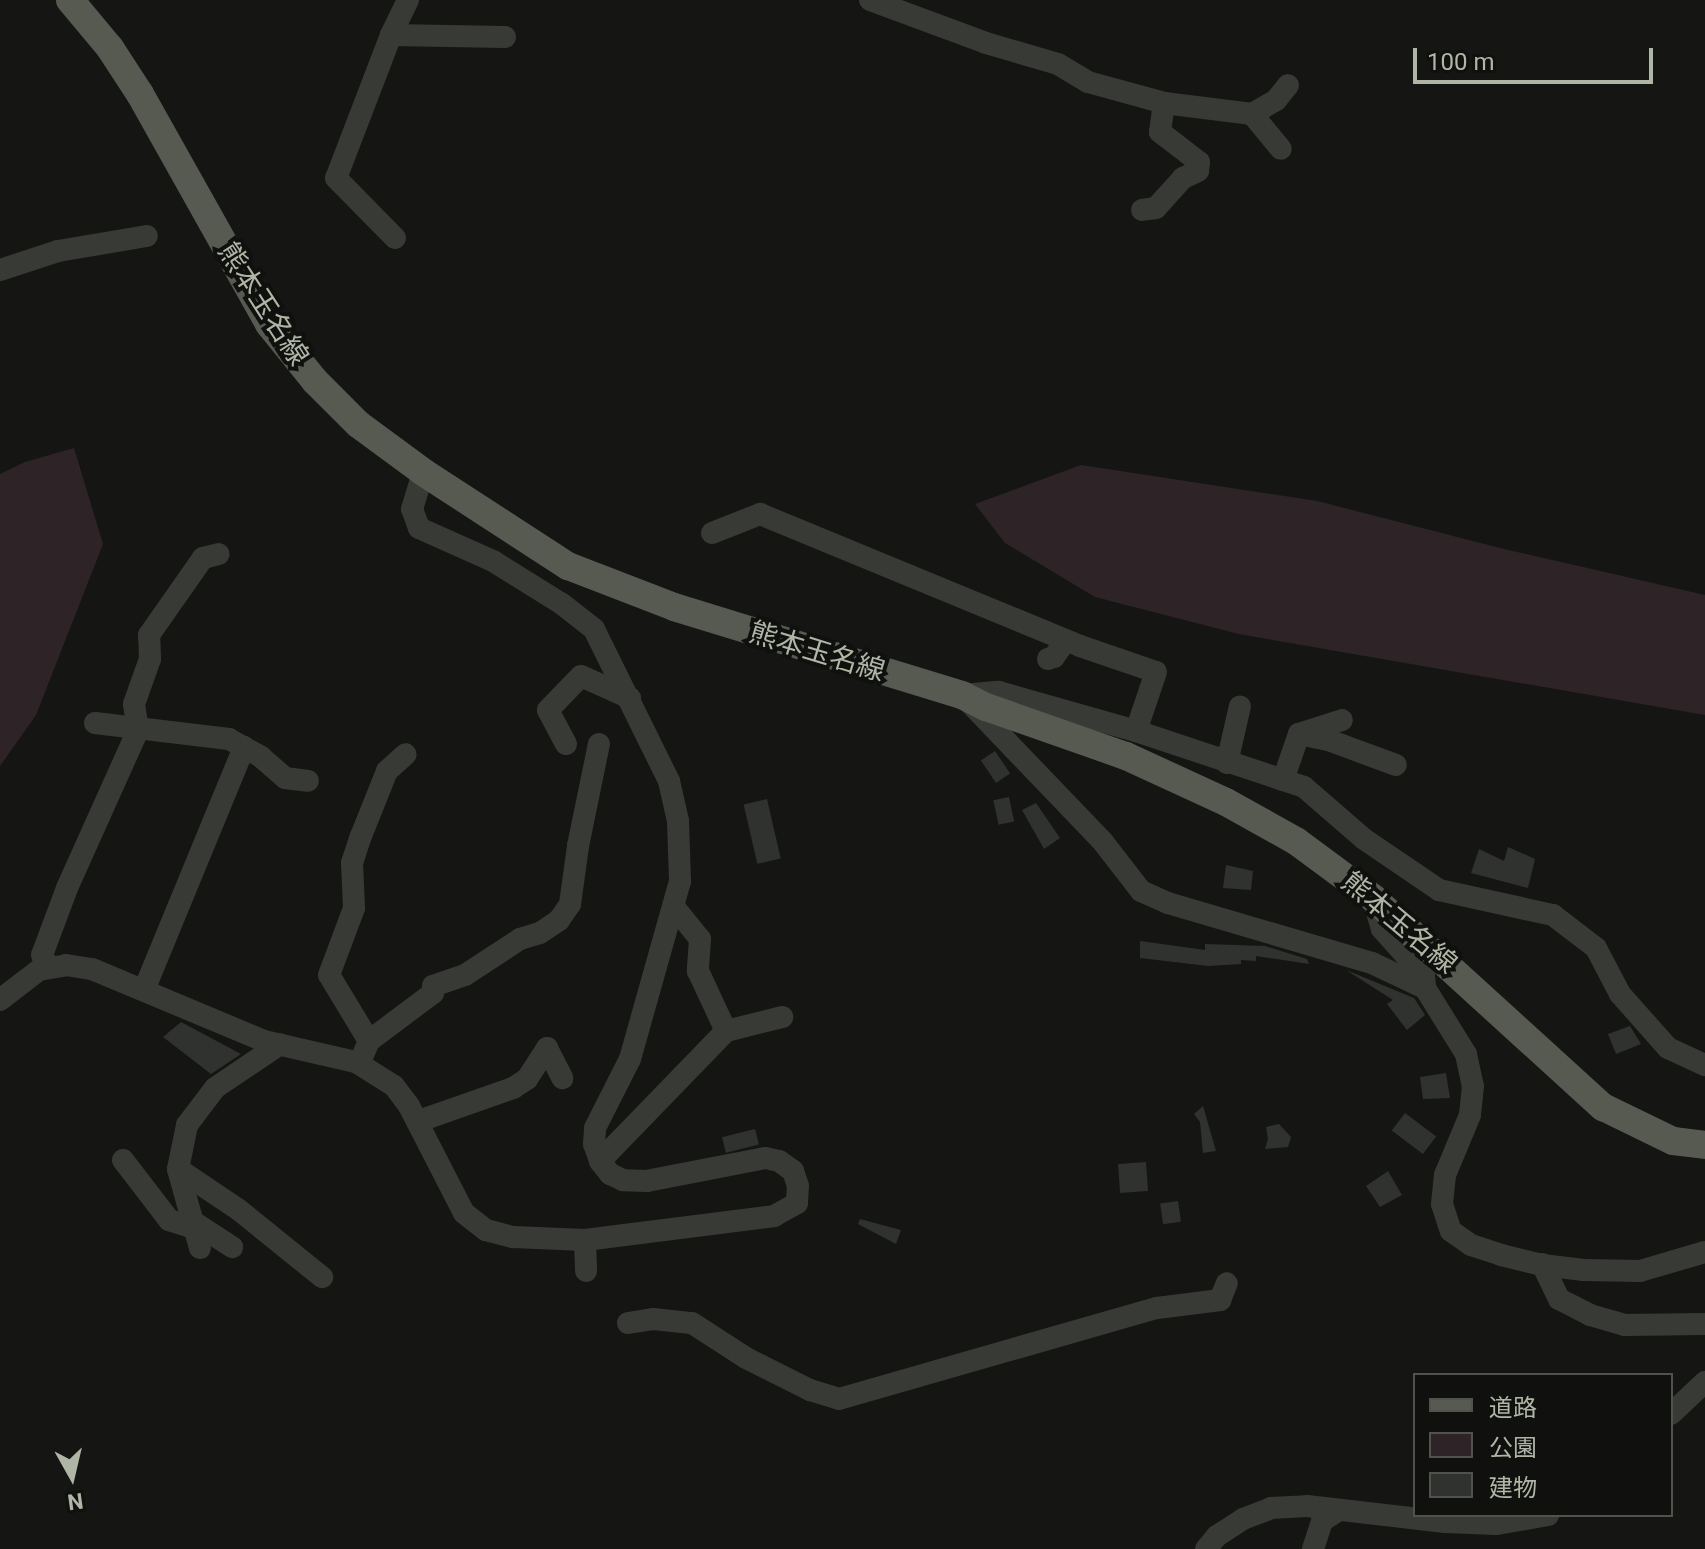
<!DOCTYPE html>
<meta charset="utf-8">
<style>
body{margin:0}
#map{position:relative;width:1705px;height:1549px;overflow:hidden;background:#151614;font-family:Roboto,"Noto Sans JP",sans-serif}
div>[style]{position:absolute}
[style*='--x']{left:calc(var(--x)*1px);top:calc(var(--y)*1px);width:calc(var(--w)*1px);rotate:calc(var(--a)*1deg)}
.green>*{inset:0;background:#2e2427}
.building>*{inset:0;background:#30322f;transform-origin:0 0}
.minor>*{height:22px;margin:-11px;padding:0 11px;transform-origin:11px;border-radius:11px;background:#383b35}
.major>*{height:28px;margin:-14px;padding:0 14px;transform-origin:14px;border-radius:14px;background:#565a51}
span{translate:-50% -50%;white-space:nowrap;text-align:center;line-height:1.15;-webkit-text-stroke:8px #10110f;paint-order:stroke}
.street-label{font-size:28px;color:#b0b6a6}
.legend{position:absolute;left:1413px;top:1373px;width:260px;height:144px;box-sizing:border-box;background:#10110f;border:2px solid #50534b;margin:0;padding:10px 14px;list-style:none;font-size:24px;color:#b0b6a6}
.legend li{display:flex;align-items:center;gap:16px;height:40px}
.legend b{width:40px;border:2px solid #50534b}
.north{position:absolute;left:32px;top:1437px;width:80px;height:80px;-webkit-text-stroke:6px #10110f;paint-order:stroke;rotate:172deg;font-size:22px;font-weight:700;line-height:32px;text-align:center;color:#b0b6a6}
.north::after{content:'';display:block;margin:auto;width:28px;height:36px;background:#b0b6a6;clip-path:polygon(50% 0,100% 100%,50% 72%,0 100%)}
.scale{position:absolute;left:1413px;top:48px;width:240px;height:36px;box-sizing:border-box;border:4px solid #b0b6a6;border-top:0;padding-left:10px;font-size:24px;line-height:28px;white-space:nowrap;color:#b0b6a6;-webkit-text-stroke:6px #10110f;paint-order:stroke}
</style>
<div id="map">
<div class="green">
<div style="clip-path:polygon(74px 448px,103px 544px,36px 715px,0 766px,0 474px,25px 462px)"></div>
<div style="clip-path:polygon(1081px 465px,1317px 501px,1500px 548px,1705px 595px,1705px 715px,1239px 634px,1095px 597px,1005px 543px,975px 504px)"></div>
</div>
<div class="building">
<div style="left:995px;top:751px;width:27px;height:17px;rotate:56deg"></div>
<div style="left:1009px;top:797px;width:25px;height:16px;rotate:78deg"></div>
<div style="left:767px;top:799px;width:61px;height:24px;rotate:77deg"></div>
<div style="clip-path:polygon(1036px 803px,1060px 838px,1044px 849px,1022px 810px)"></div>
<div style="clip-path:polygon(1508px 847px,1535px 859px,1528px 888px,1471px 873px,1479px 849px,1504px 861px)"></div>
<div style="clip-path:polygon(1226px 865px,1253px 871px,1251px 890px,1223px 888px)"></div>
<div style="clip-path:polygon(1140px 941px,1205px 950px,1205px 944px,1265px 946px,1307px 959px,1309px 964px,1256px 956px,1256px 961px,1241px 960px,1241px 964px,1208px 966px,1140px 958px)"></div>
<div style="clip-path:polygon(1346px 970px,1414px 998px,1425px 1015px,1407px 1030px,1387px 1004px,1393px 1000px)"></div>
<div style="clip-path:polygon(181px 1022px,241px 1054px,211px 1074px,163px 1037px)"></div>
<div style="clip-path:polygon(1630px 1026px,1641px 1044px,1616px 1054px,1608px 1034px)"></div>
<div style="clip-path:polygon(1446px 1073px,1450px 1098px,1423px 1099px,1420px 1077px)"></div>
<div style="clip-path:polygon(1203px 1106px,1216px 1151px,1203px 1153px,1200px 1122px,1194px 1114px)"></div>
<div style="left:1405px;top:1113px;width:39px;height:22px;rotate:37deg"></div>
<div style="clip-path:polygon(1279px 1124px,1291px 1137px,1288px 1147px,1265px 1149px,1268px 1139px,1266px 1127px)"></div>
<div style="left:755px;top:1129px;width:16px;height:34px;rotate:76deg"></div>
<div style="left:1146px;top:1162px;width:29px;height:28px;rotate:86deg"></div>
<div style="clip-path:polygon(1388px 1171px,1402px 1195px,1380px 1207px,1366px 1186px)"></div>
<div style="left:1178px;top:1201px;width:21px;height:18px;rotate:82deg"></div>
<div style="clip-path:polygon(860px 1219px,901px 1230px,896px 1244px,858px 1224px)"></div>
</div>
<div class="minor">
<div style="--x:408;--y:0;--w:39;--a:116"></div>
<div style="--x:391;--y:35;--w:114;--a:1"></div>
<div style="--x:870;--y:0;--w:124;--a:20.3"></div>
<div style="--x:986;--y:43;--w:75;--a:16.3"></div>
<div style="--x:1058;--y:64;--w:35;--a:31"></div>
<div style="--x:1088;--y:82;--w:79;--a:15.4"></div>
<div style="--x:1164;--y:103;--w:29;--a:98"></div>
<div style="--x:1160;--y:132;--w:49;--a:37.6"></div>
<div style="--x:1199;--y:162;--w:9;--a:96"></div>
<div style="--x:1198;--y:171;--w:17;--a:155"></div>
<div style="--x:1183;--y:178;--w:40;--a:132"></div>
<div style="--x:1156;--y:208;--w:14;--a:172"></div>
<div style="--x:391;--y:35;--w:153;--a:111"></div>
<div style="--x:336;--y:178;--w:84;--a:45.5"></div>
<div style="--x:1164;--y:103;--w:89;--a:7.1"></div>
<div style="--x:1252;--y:114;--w:45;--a:50.4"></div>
<div style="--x:1252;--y:114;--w:28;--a:-30"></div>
<div style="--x:1276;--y:100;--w:19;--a:-51"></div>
<div style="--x:0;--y:270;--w:61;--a:-18.1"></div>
<div style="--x:58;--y:251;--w:90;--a:-9.6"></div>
<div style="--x:712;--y:533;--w:52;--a:-21.6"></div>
<div style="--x:760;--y:514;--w:346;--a:22.4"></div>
<div style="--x:1080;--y:646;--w:80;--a:18.9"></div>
<div style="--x:1156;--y:672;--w:62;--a:108.7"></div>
<div style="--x:1048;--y:659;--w:6;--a:-18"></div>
<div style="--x:1054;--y:657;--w:19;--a:-55"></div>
<div style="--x:962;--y:695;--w:37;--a:-5"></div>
<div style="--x:999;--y:692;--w:142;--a:15.9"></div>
<div style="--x:1136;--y:731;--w:177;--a:18.4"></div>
<div style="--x:1304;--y:787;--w:79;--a:40.9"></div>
<div style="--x:1364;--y:839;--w:91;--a:34.2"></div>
<div style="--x:1439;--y:890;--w:117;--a:12.4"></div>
<div style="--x:1553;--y:915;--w:54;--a:37.5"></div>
<div style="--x:1596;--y:948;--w:52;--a:62.4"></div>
<div style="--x:1620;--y:994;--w:72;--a:48.4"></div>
<div style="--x:1668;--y:1048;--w:41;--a:24.7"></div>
<div style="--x:966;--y:699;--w:198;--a:46.2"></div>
<div style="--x:1103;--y:842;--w:62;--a:52.2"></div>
<div style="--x:1141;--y:891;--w:30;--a:24"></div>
<div style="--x:1168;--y:903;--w:213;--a:16.4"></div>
<div style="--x:1372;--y:963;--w:59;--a:25.3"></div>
<div style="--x:1425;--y:988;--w:78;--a:58.2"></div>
<div style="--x:1466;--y:1054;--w:33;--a:78"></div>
<div style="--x:1473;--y:1086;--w:29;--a:96"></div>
<div style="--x:1470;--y:1115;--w:65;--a:112.6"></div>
<div style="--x:1445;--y:1175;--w:29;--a:96"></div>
<div style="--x:1442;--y:1204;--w:28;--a:72"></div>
<div style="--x:1451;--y:1231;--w:24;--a:35"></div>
<div style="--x:1471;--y:1245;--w:32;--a:18"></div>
<div style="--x:1501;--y:1255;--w:42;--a:13.7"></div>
<div style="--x:1542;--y:1265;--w:42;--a:6.8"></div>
<div style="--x:1584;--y:1270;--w:56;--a:1"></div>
<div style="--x:1640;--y:1271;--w:68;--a:-16.3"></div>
<div style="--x:95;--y:723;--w:135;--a:6.8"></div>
<div style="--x:229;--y:739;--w:37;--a:29"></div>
<div style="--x:261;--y:757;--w:32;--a:41"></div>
<div style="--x:285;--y:778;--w:23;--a:7"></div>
<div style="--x:1299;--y:734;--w:33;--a:12"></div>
<div style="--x:1331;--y:741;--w:69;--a:20.3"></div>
<div style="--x:566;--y:744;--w:38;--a:-118"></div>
<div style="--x:548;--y:710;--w:47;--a:-45.9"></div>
<div style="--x:581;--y:676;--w:54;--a:24.2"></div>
<div style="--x:1227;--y:763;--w:58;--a:-77.2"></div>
<div style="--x:1283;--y:780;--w:49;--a:-70.8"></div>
<div style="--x:1299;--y:734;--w:45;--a:-18"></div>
<div style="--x:1373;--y:898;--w:32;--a:74"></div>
<div style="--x:1382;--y:929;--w:63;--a:48.2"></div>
<div style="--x:1424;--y:976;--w:12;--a:85"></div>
<div style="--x:674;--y:907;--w:41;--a:50.9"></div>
<div style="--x:700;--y:939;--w:32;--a:94"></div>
<div style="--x:698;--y:971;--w:66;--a:65"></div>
<div style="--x:49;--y:968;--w:15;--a:-118"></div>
<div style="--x:42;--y:955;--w:72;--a:-69.5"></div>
<div style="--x:67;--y:888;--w:173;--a:-65.8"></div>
<div style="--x:138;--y:730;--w:26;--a:-99"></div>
<div style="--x:134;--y:704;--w:48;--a:-70.4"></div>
<div style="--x:150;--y:659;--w:24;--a:-92"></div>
<div style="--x:149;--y:635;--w:94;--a:-55"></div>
<div style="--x:203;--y:558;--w:16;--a:-14"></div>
<div style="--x:144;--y:990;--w:263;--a:-67.6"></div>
<div style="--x:0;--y:1000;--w:49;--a:-37.6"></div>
<div style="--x:39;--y:970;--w:27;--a:-10"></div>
<div style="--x:66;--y:965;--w:26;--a:9"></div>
<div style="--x:92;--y:969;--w:186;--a:22.7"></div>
<div style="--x:264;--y:1041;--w:94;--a:12.9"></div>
<div style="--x:356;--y:1062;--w:45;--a:32.3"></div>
<div style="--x:394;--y:1086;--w:25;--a:53"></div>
<div style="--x:409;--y:1106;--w:120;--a:62.8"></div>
<div style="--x:464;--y:1213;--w:28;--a:38"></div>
<div style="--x:486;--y:1230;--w:28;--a:15"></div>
<div style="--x:513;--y:1237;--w:72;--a:2.4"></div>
<div style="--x:585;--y:1240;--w:191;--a:-7.2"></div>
<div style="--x:774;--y:1216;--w:26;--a:-29"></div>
<div style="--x:797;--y:1203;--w:17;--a:-87"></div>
<div style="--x:798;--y:1186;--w:16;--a:-108"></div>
<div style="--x:793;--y:1171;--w:17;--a:-144"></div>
<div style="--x:779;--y:1161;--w:14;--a:-168"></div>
<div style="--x:765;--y:1158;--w:120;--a:169"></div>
<div style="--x:647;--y:1181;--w:24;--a:-178"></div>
<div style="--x:623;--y:1180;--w:14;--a:-155"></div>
<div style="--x:610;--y:1174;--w:16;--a:-128"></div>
<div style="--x:600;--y:1161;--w:18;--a:-109"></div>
<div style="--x:594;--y:1144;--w:16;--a:-86"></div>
<div style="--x:595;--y:1128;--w:77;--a:-63.1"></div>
<div style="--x:630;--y:1059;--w:185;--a:-74.3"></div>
<div style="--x:680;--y:881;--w:60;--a:-91.9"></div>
<div style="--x:678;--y:821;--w:41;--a:-102.7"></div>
<div style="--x:669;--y:781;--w:169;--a:-116.3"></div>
<div style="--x:594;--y:629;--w:41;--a:-142"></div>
<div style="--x:562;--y:604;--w:81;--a:-148.1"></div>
<div style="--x:493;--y:561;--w:81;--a:-156"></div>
<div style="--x:419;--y:528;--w:20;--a:-110"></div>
<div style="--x:412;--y:509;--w:39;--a:-73"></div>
<div style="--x:369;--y:1041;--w:80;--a:-36.9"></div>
<div style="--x:433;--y:993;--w:7;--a:-90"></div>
<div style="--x:433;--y:986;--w:34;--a:-19"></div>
<div style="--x:465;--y:975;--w:66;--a:-33.2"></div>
<div style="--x:520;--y:939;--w:21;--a:-17"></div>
<div style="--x:540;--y:933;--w:23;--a:-34"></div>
<div style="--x:559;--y:920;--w:19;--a:-55"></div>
<div style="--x:570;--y:904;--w:59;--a:-82.1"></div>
<div style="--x:578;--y:846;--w:104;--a:-78.4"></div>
<div style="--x:363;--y:1055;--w:15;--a:-67"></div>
<div style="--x:369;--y:1041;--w:77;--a:-121.2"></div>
<div style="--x:329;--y:975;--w:72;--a:-69.5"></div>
<div style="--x:354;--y:908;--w:45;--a:-92.5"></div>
<div style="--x:352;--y:863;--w:28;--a:-72"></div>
<div style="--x:361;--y:836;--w:70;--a:-68.2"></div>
<div style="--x:387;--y:771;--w:25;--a:-42"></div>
<div style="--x:419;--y:1121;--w:100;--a:-19.3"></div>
<div style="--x:513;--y:1088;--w:17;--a:-33"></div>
<div style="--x:527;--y:1079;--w:37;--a:-57"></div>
<div style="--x:547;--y:1048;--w:34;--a:63"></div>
<div style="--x:123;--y:1160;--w:76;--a:52.5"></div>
<div style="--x:169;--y:1220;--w:26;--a:18"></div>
<div style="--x:600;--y:1161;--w:181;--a:-45.9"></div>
<div style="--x:726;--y:1031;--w:58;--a:-14"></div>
<div style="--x:178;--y:1169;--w:73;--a:33.9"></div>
<div style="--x:239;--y:1210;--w:107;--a:38.9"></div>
<div style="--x:192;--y:1221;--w:48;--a:33"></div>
<div style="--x:585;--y:1240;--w:31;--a:88"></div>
<div style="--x:200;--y:1248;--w:82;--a:-105.6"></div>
<div style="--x:178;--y:1169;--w:45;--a:-78.4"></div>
<div style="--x:187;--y:1125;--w:46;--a:-52.9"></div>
<div style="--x:215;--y:1088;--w:78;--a:-34.1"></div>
<div style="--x:1542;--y:1264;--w:39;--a:64"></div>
<div style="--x:1559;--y:1299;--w:35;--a:27"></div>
<div style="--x:1590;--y:1315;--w:35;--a:16"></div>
<div style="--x:1624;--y:1325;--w:81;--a:-0.7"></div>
<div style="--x:628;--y:1323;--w:25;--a:-9"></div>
<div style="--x:653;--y:1319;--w:39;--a:6"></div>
<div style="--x:692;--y:1323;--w:64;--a:32.9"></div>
<div style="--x:746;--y:1358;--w:72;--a:26.6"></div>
<div style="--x:810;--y:1390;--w:30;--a:17"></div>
<div style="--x:839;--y:1399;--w:331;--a:-16"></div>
<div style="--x:1157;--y:1308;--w:64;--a:-7.2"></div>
<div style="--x:1220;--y:1300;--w:18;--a:-68"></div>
<div style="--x:1671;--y:1414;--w:47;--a:-43.3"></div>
<div style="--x:1206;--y:1549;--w:17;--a:-50"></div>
<div style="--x:1217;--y:1536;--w:31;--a:-33"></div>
<div style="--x:1243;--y:1519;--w:30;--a:-21"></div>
<div style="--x:1271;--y:1508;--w:36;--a:-3"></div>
<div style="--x:1307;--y:1506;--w:139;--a:6.6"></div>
<div style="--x:1445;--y:1522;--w:52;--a:2.2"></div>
<div style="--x:1497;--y:1524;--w:52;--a:-10"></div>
<div style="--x:1313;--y:1549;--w:29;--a:-72"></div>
<div style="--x:1322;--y:1521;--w:20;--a:-33"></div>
</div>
<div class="major">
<div style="--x:70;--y:0;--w:62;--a:50.2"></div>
<div style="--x:110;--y:48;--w:55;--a:56.9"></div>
<div style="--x:140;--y:94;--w:264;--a:60.7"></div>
<div style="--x:269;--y:324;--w:73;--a:51.1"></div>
<div style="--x:315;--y:381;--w:61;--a:45"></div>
<div style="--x:358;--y:424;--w:81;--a:36.4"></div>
<div style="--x:423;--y:472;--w:173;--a:33"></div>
<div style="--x:568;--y:566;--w:114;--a:21.1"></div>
<div style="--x:674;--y:607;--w:301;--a:17"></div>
<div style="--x:962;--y:695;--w:27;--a:27"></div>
<div style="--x:986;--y:707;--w:148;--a:19.3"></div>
<div style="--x:1126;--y:756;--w:110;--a:24.7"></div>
<div style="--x:1226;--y:802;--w:80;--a:29.1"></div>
<div style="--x:1296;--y:841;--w:96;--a:36.5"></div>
<div style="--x:1373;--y:898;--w:311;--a:42.3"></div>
<div style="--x:1603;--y:1107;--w:78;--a:25.9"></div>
<div style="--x:1673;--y:1141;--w:32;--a:7"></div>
</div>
<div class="street-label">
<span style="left:263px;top:304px;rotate:57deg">熊本玉名線</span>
<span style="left:817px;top:652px;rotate:17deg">熊本玉名線</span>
<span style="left:1399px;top:923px;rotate:40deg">熊本玉名線</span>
</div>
<ul class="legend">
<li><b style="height:10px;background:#565a51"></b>道路</li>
<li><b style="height:22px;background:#2e2427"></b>公園</li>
<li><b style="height:22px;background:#30322f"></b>建物</li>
</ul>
<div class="north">N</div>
<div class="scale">100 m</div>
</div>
